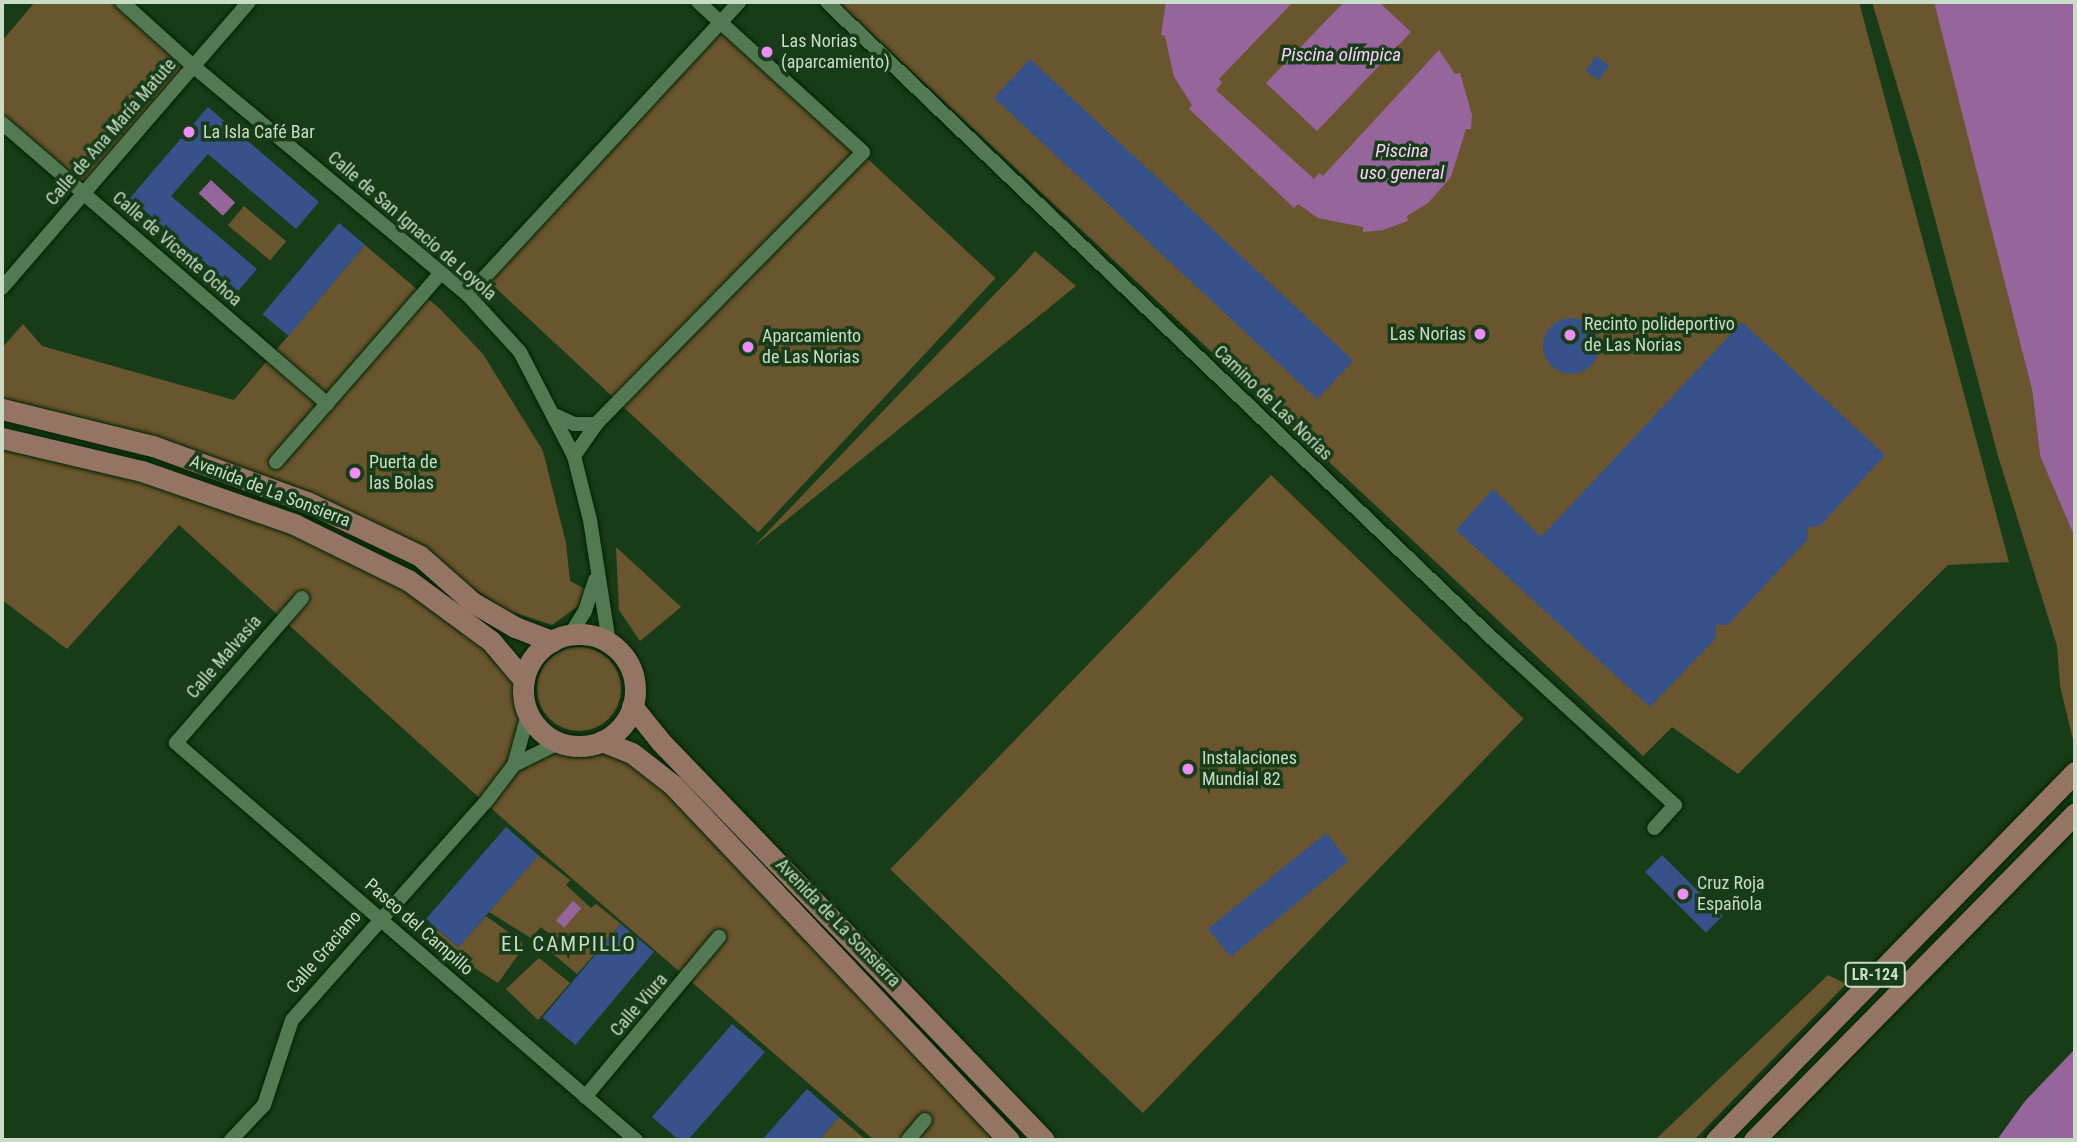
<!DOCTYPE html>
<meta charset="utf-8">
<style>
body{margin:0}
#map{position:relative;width:2077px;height:1142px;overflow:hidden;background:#183c18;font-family:"Roboto Condensed",sans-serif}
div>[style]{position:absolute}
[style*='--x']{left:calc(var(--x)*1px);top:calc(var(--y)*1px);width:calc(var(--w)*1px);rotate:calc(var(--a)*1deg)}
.green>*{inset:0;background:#6a562e;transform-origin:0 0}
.round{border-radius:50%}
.water>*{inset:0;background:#96659b;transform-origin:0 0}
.building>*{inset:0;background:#37528a;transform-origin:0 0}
.roads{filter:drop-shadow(0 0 2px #002201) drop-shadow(0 0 2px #002201)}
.street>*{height:14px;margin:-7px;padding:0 7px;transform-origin:7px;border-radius:7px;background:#537952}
.primary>*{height:21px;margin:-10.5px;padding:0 10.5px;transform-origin:10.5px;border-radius:10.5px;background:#947563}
.primary>.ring{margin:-10.5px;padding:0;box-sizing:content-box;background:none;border:21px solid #947563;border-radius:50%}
.dots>*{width:19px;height:19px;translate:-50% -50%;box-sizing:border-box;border:4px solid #183c18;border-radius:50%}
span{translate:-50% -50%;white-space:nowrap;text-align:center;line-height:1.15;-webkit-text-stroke:7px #183c18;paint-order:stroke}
.shield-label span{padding:2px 5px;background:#183c18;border:2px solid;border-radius:5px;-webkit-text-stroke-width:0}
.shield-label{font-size:16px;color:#c8dcc6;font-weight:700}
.poi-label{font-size:18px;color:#c8dcc6}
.left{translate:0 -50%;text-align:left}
.right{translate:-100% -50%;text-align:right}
.street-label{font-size:18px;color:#c8dcc6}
.water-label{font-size:19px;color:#fad0fe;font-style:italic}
.quarter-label{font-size:21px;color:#c8dcc6;letter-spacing:2px}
.frame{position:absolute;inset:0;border:4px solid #c8dcc6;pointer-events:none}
</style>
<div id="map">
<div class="green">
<div style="clip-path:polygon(35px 2px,122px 2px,193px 66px,84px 194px,2px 123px,2px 41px)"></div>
<div style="clip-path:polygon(838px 2px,1859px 2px,2009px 562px,1948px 565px,1738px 774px,1672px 727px,1643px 756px)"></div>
<div style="clip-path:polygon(1872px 2px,1934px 2px,1955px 75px,2032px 390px,2040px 456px,2075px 538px,2075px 748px,2060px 686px,2057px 646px,1998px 456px,1918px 155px)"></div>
<div style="left:722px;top:23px;width:374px;height:348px;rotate:43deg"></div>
<div style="left:244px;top:206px;width:55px;height:25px;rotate:40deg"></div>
<div style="clip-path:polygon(365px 245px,440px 309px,483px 354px,543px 451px,566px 543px,570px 581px,585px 589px,578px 606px,552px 625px,506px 610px,462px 581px,307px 502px,2px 409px,2px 348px,23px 324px,42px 346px,234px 400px)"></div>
<div style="clip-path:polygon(1035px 251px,1076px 286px,753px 547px,1017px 271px)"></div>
<div style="clip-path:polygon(2px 438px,142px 471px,408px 580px,524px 680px,528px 714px,514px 764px,560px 742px,581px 746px,602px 741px,632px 753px,1009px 1140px,874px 1140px,485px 803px,179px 525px,67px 649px,2px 600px)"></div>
<div style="left:1271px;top:475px;width:351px;height:548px;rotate:44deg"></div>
<div style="clip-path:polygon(616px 547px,681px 607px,640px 641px,619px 610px)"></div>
<div class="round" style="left:537px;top:647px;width:84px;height:84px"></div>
<div style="clip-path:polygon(538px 855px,570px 880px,566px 885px,591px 908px,596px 904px,621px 924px,577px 974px,547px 949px,555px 938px,541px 927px,531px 938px,489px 912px)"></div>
<div style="clip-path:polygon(486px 916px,521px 941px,523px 948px,498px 983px,425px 936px,431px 924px,458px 947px)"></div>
<div style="clip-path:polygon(539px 958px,570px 983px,538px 1020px,506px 989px)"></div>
<div style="clip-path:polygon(1828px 975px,1846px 984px,1694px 1140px,1655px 1140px)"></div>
<div style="clip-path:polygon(839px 1117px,866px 1140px,819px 1140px)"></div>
</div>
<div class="water">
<div style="clip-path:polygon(1166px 2px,1293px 2px,1219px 79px,1222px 83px,1216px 90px,1314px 179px,1319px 173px,1323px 176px,1439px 50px,1455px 74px,1460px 73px,1472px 115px,1471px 129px,1466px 129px,1451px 177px,1428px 203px,1407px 216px,1408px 221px,1383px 230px,1363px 232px,1363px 227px,1318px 218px,1298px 204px,1294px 208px,1189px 109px,1192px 105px,1174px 77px,1165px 36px,1161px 35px)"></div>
<div style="clip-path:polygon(1344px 2px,1379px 2px,1411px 32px,1317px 131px,1266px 83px)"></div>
<div style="clip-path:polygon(1934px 2px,2075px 2px,2075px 538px,2040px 456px,2032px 390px)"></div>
<div style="left:211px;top:180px;width:33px;height:18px;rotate:43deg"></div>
<div style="left:573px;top:901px;width:11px;height:26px;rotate:41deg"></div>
<div style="clip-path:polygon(2075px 1049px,2075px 1140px,1997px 1140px,2025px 1101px)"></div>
</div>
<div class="building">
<div style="left:1596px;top:56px;width:16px;height:18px;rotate:35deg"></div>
<div style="left:1030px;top:59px;width:442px;height:53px;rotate:43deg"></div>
<div style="clip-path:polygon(208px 107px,319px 202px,296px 229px,208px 154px,171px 196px,257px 269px,238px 291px,130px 198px)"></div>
<div style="left:339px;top:223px;width:34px;height:119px;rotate:40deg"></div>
<div class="round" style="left:1543px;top:318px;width:56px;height:56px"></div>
<div style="clip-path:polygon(1742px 322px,1885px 455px,1820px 526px,1808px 527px,1808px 539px,1728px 625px,1716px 625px,1716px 638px,1650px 707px,1456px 530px,1493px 489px,1541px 537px)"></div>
<div style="left:506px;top:827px;width:43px;height:122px;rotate:41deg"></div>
<div style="left:1326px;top:833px;width:36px;height:152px;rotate:51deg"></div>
<div style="left:1662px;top:855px;width:86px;height:24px;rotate:45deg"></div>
<div style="left:621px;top:924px;width:43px;height:122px;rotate:40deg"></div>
<div style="clip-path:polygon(732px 1024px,765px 1052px,688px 1140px,679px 1140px,652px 1117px)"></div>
<div style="clip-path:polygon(807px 1089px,839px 1117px,819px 1140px,762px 1140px)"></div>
</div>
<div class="roads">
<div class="street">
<div style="--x:122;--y:2;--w:96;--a:42"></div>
<div style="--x:193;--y:66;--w:358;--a:39.8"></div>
<div style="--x:468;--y:295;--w:77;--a:47.6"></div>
<div style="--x:520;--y:352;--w:117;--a:62.6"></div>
<div style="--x:574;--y:456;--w:66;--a:76"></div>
<div style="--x:590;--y:520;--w:124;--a:81.2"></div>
<div style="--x:827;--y:2;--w:923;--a:43.73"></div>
<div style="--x:1494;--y:640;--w:245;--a:42.4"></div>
<div style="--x:1675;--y:805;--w:31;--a:132"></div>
<div style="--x:2;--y:123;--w:430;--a:40.8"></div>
<div style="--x:2;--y:288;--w:378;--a:-49.2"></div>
<div style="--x:468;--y:295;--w:399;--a:-47.2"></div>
<div style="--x:557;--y:416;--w:19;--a:25"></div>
<div style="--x:574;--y:424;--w:22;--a:0"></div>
<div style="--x:574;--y:456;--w:39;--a:-55"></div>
<div style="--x:596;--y:424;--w:381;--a:-45.5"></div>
<div style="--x:863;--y:152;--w:223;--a:-137.7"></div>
<div style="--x:276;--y:462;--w:251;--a:-48.9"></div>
<div style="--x:302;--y:598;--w:192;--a:131"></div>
<div style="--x:176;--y:743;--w:608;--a:40.8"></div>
<div style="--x:570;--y:635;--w:28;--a:-58"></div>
<div style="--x:585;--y:611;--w:33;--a:-72"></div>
<div style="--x:514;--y:765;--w:51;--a:-26.6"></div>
<div style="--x:585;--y:1097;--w:209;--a:-50.1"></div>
<div style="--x:231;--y:1140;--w:48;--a:-46.7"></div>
<div style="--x:264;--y:1105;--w:89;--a:-71.8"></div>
<div style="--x:292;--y:1020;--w:290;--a:-48.4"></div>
<div style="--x:485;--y:803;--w:48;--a:-52.7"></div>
<div style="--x:514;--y:765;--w:53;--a:-74.6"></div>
<div style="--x:908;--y:1140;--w:26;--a:-50"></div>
</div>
<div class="primary">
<div style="--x:2;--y:409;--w:155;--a:13.8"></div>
<div style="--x:153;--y:446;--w:164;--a:20"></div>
<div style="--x:307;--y:502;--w:125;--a:25.5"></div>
<div style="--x:420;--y:556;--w:69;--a:41.5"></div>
<div style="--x:472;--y:602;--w:50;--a:30.2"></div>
<div style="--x:515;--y:627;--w:40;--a:21"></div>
<div style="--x:2;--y:438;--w:144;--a:13.3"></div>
<div style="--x:142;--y:471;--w:161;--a:19.2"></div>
<div style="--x:294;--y:524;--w:127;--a:26.2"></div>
<div style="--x:408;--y:580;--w:103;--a:36.3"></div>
<div style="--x:491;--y:641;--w:51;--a:49.8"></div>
<div class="ring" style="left:523px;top:634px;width:91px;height:91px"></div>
<div style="--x:632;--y:706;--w:46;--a:51.1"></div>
<div style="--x:661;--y:742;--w:552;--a:46.1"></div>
<div style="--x:602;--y:741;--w:32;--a:22"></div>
<div style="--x:632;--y:753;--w:52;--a:38"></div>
<div style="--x:673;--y:785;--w:489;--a:46.6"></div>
<div style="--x:1716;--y:1140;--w:514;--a:-45.71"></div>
<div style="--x:1754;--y:1140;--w:458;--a:-45.5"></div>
</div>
</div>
<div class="dots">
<div style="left:767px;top:52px;background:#ee8cf8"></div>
<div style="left:189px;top:132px;background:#ee8cf8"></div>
<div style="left:1480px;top:334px;background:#ee8cf8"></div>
<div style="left:1570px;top:335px;background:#ee8cf8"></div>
<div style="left:748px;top:347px;background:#ee8cf8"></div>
<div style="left:355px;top:473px;background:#ee8cf8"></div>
<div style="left:1188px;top:769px;background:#ee8cf8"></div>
<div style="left:1683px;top:894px;background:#ee8cf8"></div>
</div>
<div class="shield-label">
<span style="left:1875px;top:975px">LR-124</span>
</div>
<div class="poi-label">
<span class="left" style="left:781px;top:52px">Las Norias<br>(aparcamiento)</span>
<span class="left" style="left:203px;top:132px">La Isla Café Bar</span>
<span class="left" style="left:1584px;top:335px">Recinto polideportivo<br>de Las Norias</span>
<span class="right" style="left:1466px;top:334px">Las Norias</span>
<span class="left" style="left:762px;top:347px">Aparcamiento<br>de Las Norias</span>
<span class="left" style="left:369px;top:473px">Puerta de<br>las Bolas</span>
<span class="left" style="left:1202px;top:769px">Instalaciones<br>Mundial 82</span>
<span class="left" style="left:1697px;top:894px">Cruz Roja<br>Española</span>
</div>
<div class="street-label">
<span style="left:111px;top:132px;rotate:-49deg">Calle de Ana María Matute</span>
<span style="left:412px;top:226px;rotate:41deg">Calle de San Ignacio de Loyola</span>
<span style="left:177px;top:249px;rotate:41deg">Calle de Vicente Ochoa</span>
<span style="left:1273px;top:403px;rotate:44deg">Camino de Las Norias</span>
<span style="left:270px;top:491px;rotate:21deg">Avenida de La Sonsierra</span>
<span style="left:224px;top:657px;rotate:-49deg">Calle Malvasía</span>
<span style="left:838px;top:923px;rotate:46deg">Avenida de La Sonsierra</span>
<span style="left:419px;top:927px;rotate:41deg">Paseo del Campillo</span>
<span style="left:324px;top:952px;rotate:-49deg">Calle Graciano</span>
<span style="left:639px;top:1005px;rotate:-49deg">Calle Viura</span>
</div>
<div class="water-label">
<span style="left:1341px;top:55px">Piscina olímpica</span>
<span style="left:1402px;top:162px">Piscina<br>uso general</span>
</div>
<div class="quarter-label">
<span style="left:569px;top:944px">EL CAMPILLO</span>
</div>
<div class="frame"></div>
</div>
